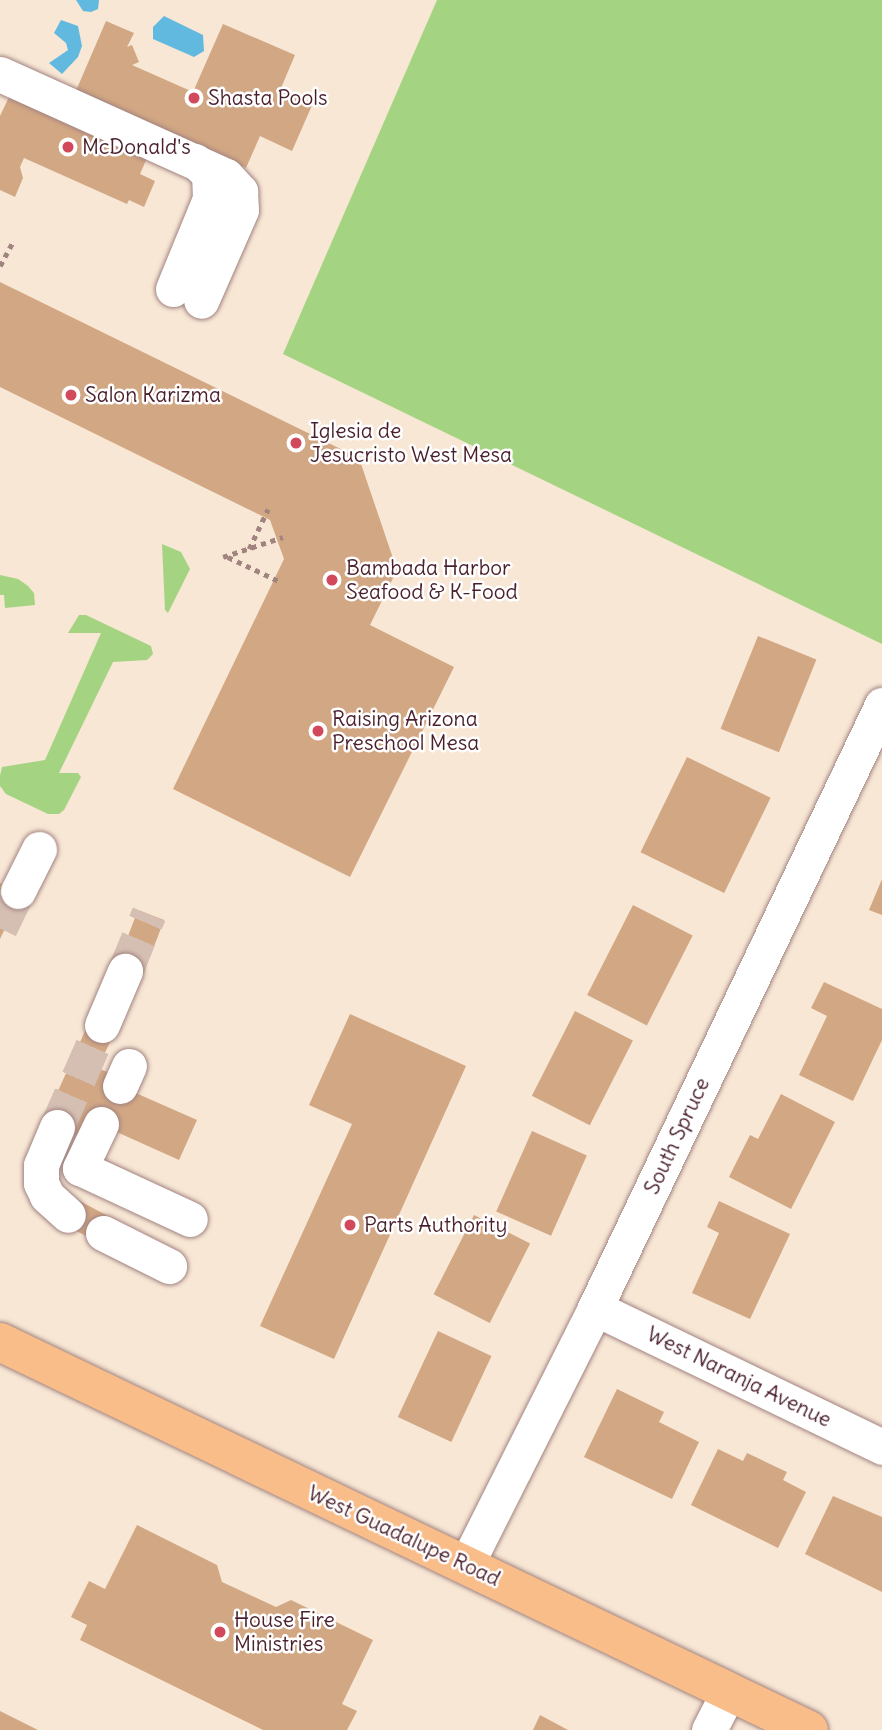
<!DOCTYPE html>
<style>
body{margin:0}
#map{position:relative;width:882px;height:1730px;overflow:hidden;background:#f8e7d5;font-family:Delius,sans-serif}
div>[style]{position:absolute}
[style*='--x']{left:calc(var(--x)*1px);top:calc(var(--y)*1px);width:calc(var(--w)*1px);rotate:calc(var(--a)*1deg)}
.green>*{inset:0;background:#a4d482}
.water>*{inset:0;background:#62b9df}
.building>*{inset:0;background:#d2a783;transform-origin:0 0}
.minor-tunnel>*{height:35px;margin-top:-17.5px;transform-origin:0;background:repeating-linear-gradient(90deg,#d5bfb3 0 35px,transparent 0 53px)}
.path>*{height:4.5px;margin-top:-2.25px;transform-origin:0;background:repeating-linear-gradient(90deg,#a18380 0 5px,transparent 0 10px)}
.roads{filter:drop-shadow(0 0 2px #a18380) drop-shadow(0 0 2px #a18380)}
.minor>*{height:35px;margin:-17.5px;padding:0 17.5px;transform-origin:17.5px;border-radius:17.5px;background:#fff}
.major>*{height:38px;margin:-19px;padding:0 19px;transform-origin:19px;border-radius:19px;background:#f8bd88}
.dots>*{width:19px;height:19px;translate:-50% -50%;box-sizing:border-box;border:4px solid #fff;border-radius:50%}
span{translate:-50% -50%;white-space:nowrap;text-align:center;line-height:1.15;-webkit-text-stroke:5px #fff;paint-order:stroke}
.poi-label{font-size:21px;color:#4a1f2b}
.left{translate:0 -50%;text-align:left}
.street-label{font-size:21px;color:#4a1f2b}
</style>
<div id="map">
<div class="green">
<div style="clip-path:polygon(437px 0,882px 0,882px 644px,283px 354px)"></div>
<div style="clip-path:polygon(162px 544px,181px 552px,190px 569px,168px 613px,165px 610px)"></div>
<div style="clip-path:polygon(0 575px,18px 579px,28px 586px,34px 593px,35px 605px,5px 608px,4px 595px,0 595px)"></div>
<div style="clip-path:polygon(79px 615px,86px 615px,151px 646px,153px 654px,147px 660px,113px 662px,59px 773px,78px 773px,81px 777px,64px 810px,59px 814px,48px 814px,6px 794px,0 786px,0 776px,2px 767px,45px 760px,101px 633px,68px 633px)"></div>
</div>
<div class="water">
<div style="clip-path:polygon(76px 0,99px 0,98px 9px,91px 12px,83px 11px)"></div>
<div style="clip-path:polygon(164px 16px,203px 35px,204px 51px,194px 57px,153px 39px,153px 27px)"></div>
<div style="clip-path:polygon(61px 20px,78px 26px,82px 46px,78px 57px,62px 74px,49px 63px,68px 50px,66px 43px,54px 33px)"></div>
</div>
<div class="building">
<div style="clip-path:polygon(106px 21px,134px 33px,127px 47px,132px 45px,139px 62px,132px 65px,193px 92px,223px 24px,295px 55px,281px 88px,313px 103px,292px 151px,260px 136px,246px 168px,75px 93px)"></div>
<div style="clip-path:polygon(9px 97px,147px 158px,140px 174px,155px 181px,144px 207px,129px 200px,127px 204px,24px 158px,20px 167px,23px 178px,15px 197px,0 190px,0 116px)"></div>
<div style="clip-path:polygon(0 282px,359px 458px,397px 570px,370px 625px,454px 667px,350px 877px,173px 789px,284px 559px,270px 520px,0 387px)"></div>
<div style="left:758px;top:636px;width:63px;height:100px;rotate:22deg"></div>
<div style="left:687px;top:757px;width:93px;height:106px;rotate:26deg"></div>
<div style="clip-path:polygon(882px 879px,882px 915px,869px 910px)"></div>
<div style="clip-path:polygon(0 883px,22px 894px,0 939px)"></div>
<div style="left:633px;top:905px;width:67px;height:101px;rotate:27deg"></div>
<div style="left:138px;top:910px;width:28px;height:61px;rotate:21deg"></div>
<div style="clip-path:polygon(824px 982px,882px 1009px,882px 1040px,853px 1101px,799px 1075px,827px 1016px,811px 1008px)"></div>
<div style="left:575px;top:1011px;width:65px;height:95px;rotate:27deg"></div>
<div style="clip-path:polygon(350px 1014px,466px 1066px,334px 1359px,260px 1326px,352px 1124px,309px 1105px)"></div>
<div style="clip-path:polygon(90px 1020px,115px 1031px,98px 1068px,114px 1075px,113px 1083px,197px 1120px,179px 1160px,90px 1120px,82px 1138px,44px 1122px)"></div>
<div style="clip-path:polygon(781px 1094px,835px 1122px,791px 1209px,729px 1177px,750px 1135px,758px 1139px)"></div>
<div style="left:532px;top:1131px;width:60px;height:88px;rotate:24deg"></div>
<div style="left:76px;top:1199px;width:40px;height:28px;rotate:28deg"></div>
<div style="clip-path:polygon(719px 1201px,790px 1234px,750px 1319px,692px 1293px,719px 1233px,707px 1227px)"></div>
<div style="left:474px;top:1215px;width:63px;height:89px;rotate:27deg"></div>
<div style="left:438px;top:1331px;width:59px;height:95px;rotate:25deg"></div>
<div style="clip-path:polygon(617px 1389px,664px 1412px,659px 1422px,699px 1442px,672px 1499px,584px 1457px)"></div>
<div style="clip-path:polygon(718px 1449px,743px 1461px,747px 1453px,787px 1472px,783px 1480px,806px 1492px,778px 1548px,691px 1505px)"></div>
<div style="clip-path:polygon(833px 1496px,882px 1517px,882px 1592px,805px 1554px)"></div>
<div style="clip-path:polygon(137px 1525px,217px 1565px,222px 1582px,276px 1607px,291px 1600px,373px 1640px,342px 1704px,357px 1711px,347px 1730px,263px 1730px,80px 1640px,87px 1625px,71px 1617px,89px 1581px,105px 1589px)"></div>
<div style="clip-path:polygon(0 1711px,38px 1730px,0 1730px)"></div>
<div style="clip-path:polygon(540px 1715px,568px 1730px,533px 1730px)"></div>
</div>
<div class="minor-tunnel">
<div style="--x:0;--y:928;--w:41;--a:-64.1"></div>
<div style="--x:125;--y:971;--w:62;--a:-67.2"></div>
<div style="--x:57;--y:1127;--w:111;--a:-66.2"></div>
</div>
<div class="path">
<div style="--x:0;--y:266;--w:26;--a:-62"></div>
<div style="--x:249;--y:549;--w:44;--a:-64.6"></div>
<div style="--x:223;--y:557;--w:63;--a:-18.4"></div>
<div style="--x:228;--y:557;--w:59;--a:25.3"></div>
</div>
<div class="roads">
<div class="minor">
<div style="--x:0;--y:74;--w:248;--a:24.3"></div>
<div style="--x:226;--y:176;--w:21;--a:47"></div>
<div style="--x:240;--y:191;--w:19;--a:87"></div>
<div style="--x:241;--y:210;--w:99;--a:113.7"></div>
<div style="--x:173;--y:289;--w:97;--a:-67.7"></div>
<div style="--x:210;--y:199;--w:25;--a:-92"></div>
<div style="--x:209;--y:174;--w:19;--a:-137"></div>
<div style="--x:18;--y:891;--w:47;--a:-63.4"></div>
<div style="--x:102;--y:1025;--w:59;--a:-66.9"></div>
<div style="--x:120;--y:1086;--w:22;--a:-66"></div>
<div style="--x:101;--y:1124;--w:49;--a:115.5"></div>
<div style="--x:80;--y:1168;--w:121;--a:24.9"></div>
<div style="--x:57;--y:1127;--w:41;--a:112.8"></div>
<div style="--x:41;--y:1165;--w:18;--a:90"></div>
<div style="--x:41;--y:1183;--w:14;--a:65"></div>
<div style="--x:47;--y:1196;--w:28;--a:42"></div>
<div style="--x:103;--y:1233;--w:74;--a:26.6"></div>
<div style="--x:595;--y:1308;--w:319;--a:25.8"></div>
<div style="--x:466;--y:1565;--w:288;--a:-63.3"></div>
<div style="--x:595;--y:1308;--w:668;--a:-64.55"></div>
<div style="--x:709;--y:1730;--w:44;--a:-62.9"></div>
</div>
<div class="major">
<div style="--x:0;--y:1342;--w:897;--a:25.62"></div>
</div>
</div>
<div class="dots">
<div style="left:194px;top:98px;background:#d1495b"></div>
<div style="left:68px;top:147px;background:#d1495b"></div>
<div style="left:71px;top:395px;background:#d1495b"></div>
<div style="left:296px;top:443px;background:#d1495b"></div>
<div style="left:332px;top:580px;background:#d1495b"></div>
<div style="left:318px;top:731px;background:#d1495b"></div>
<div style="left:350px;top:1225px;background:#d1495b"></div>
<div style="left:220px;top:1632px;background:#d1495b"></div>
</div>
<div class="poi-label">
<span class="left" style="left:208px;top:98px">Shasta Pools</span>
<span class="left" style="left:82px;top:147px">McDonald's</span>
<span class="left" style="left:85px;top:395px">Salon Karizma</span>
<span class="left" style="left:310px;top:443px">Iglesia de<br>Jesucristo West Mesa</span>
<span class="left" style="left:346px;top:580px">Bambada Harbor<br>Seafood &amp; K-Food</span>
<span class="left" style="left:332px;top:731px">Raising Arizona<br>Preschool Mesa</span>
<span class="left" style="left:364px;top:1225px">Parts Authority</span>
<span class="left" style="left:234px;top:1632px">House Fire<br>Ministries</span>
</div>
<div class="street-label">
<span style="left:677px;top:1136px;rotate:-65deg">South Spruce</span>
<span style="left:739px;top:1377px;rotate:26deg">West Naranja Avenue</span>
<span style="left:404px;top:1536px;rotate:25deg">West Guadalupe Road</span>
</div>
</div>
